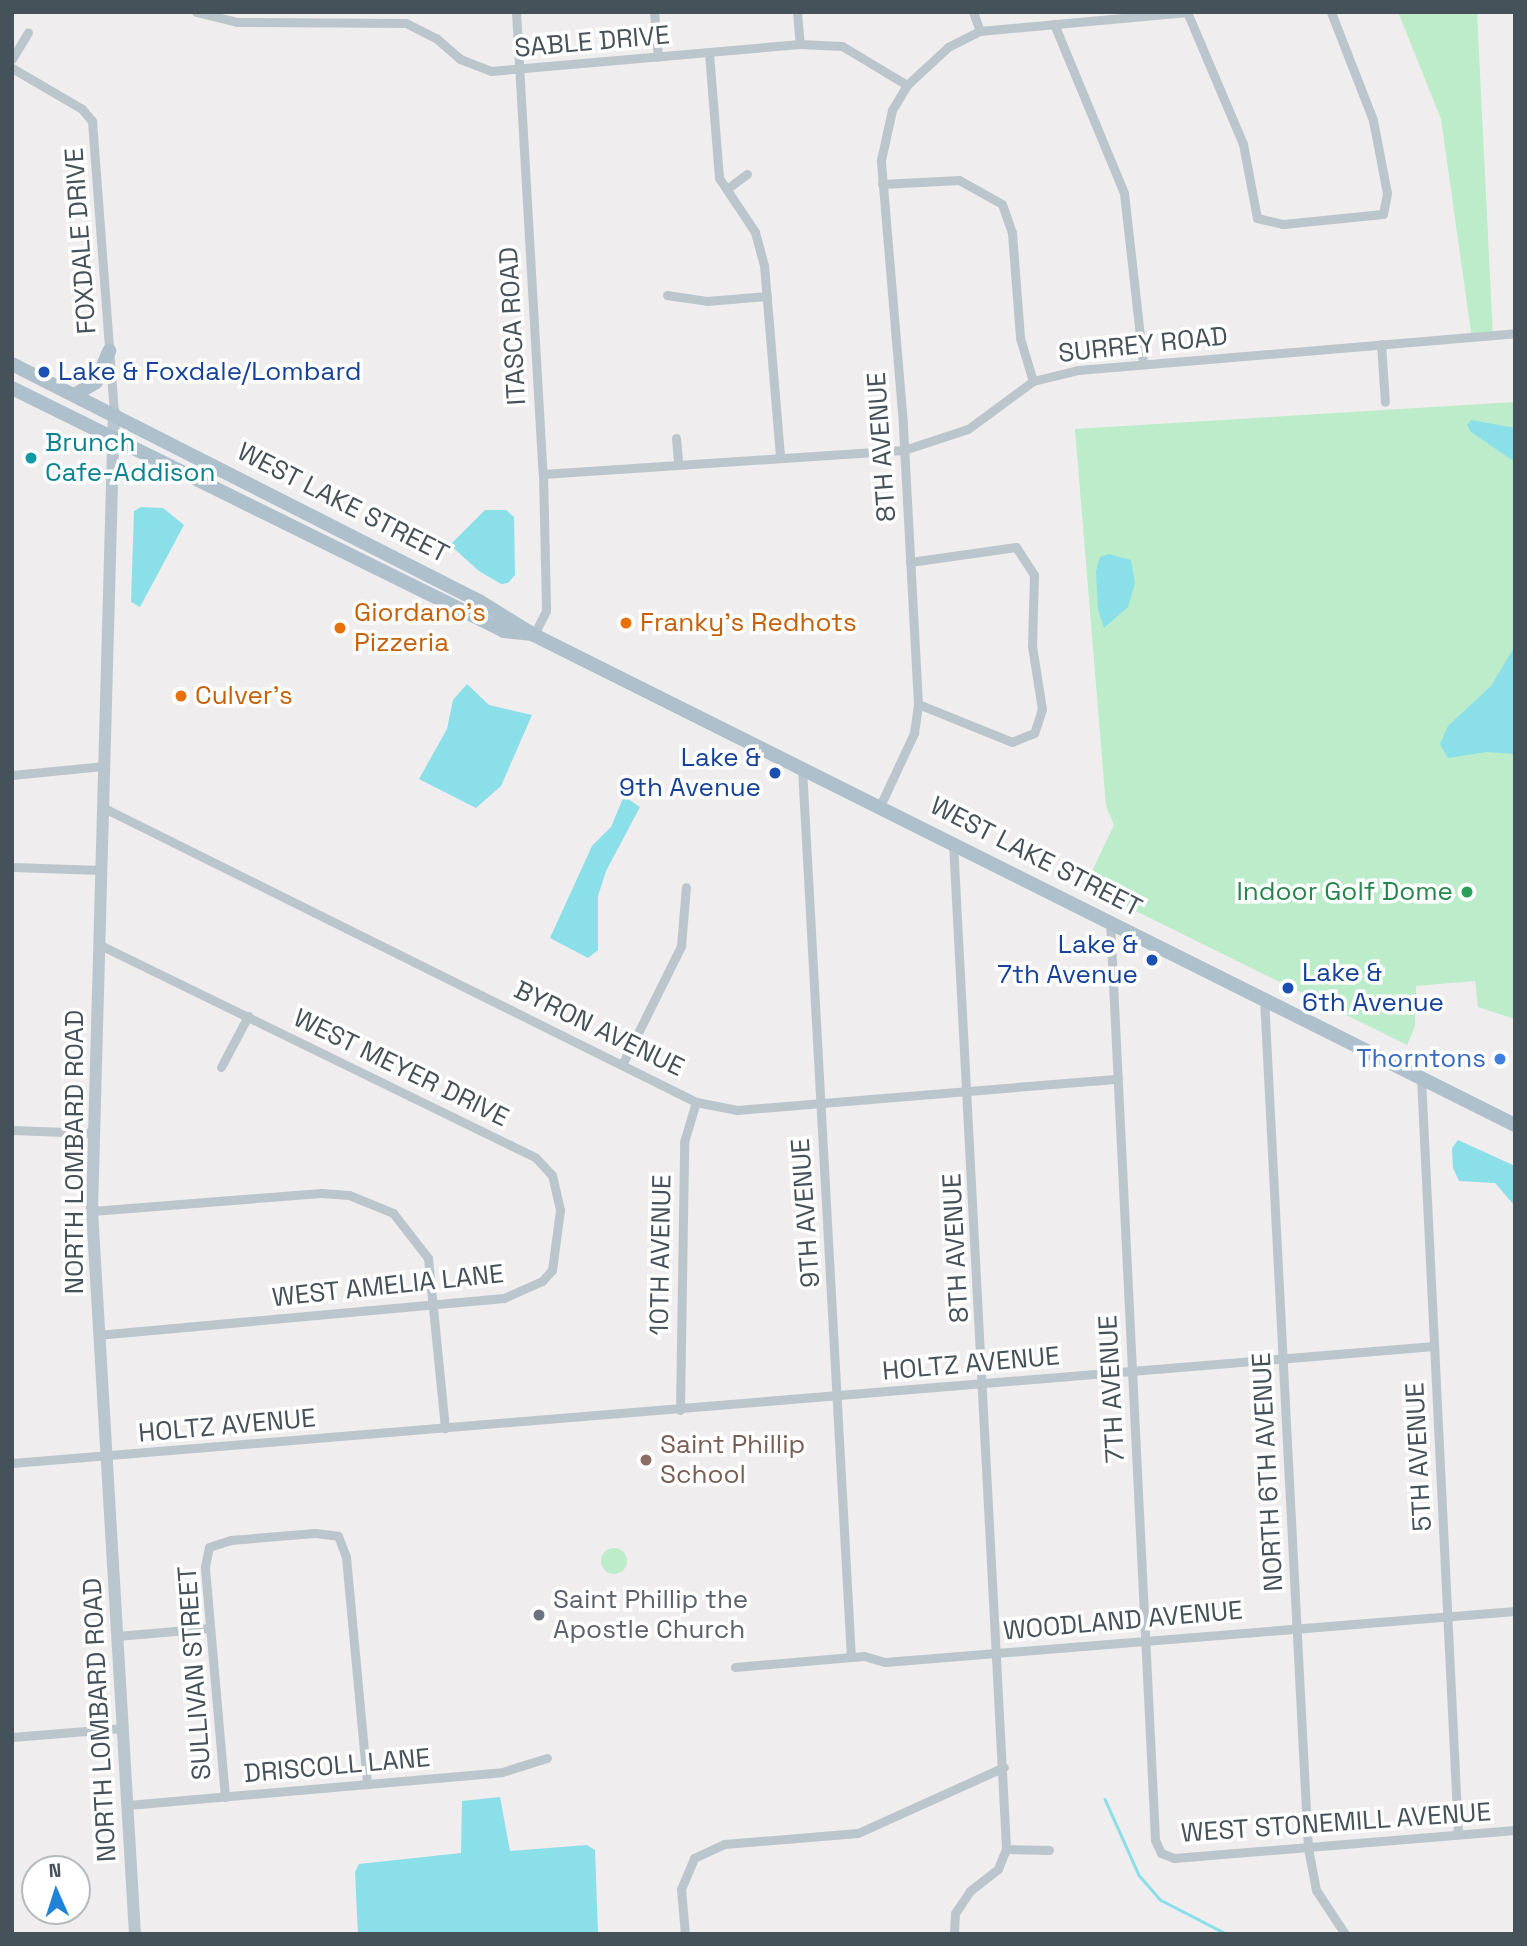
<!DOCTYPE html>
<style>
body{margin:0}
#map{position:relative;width:1527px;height:1946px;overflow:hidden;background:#efeded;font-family:"Space Grotesk",sans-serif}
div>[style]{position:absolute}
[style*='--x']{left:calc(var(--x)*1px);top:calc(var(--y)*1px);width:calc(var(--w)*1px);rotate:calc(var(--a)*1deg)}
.green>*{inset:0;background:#bcecc9}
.round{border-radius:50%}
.water>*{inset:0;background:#8adfe8}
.stream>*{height:2.5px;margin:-1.25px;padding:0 1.25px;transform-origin:1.25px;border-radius:1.25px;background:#8adfe8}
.street>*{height:9px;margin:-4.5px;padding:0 4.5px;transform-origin:4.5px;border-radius:4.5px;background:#bbc6cc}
.secondary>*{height:12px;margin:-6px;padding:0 6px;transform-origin:6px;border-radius:6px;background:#b9c6ce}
.primary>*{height:14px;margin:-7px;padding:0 7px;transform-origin:7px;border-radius:7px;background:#adc0cb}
.dots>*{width:19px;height:19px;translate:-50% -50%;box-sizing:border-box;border:4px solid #fff;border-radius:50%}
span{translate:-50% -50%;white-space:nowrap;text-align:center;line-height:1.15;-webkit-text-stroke:7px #fff;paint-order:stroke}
.street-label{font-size:26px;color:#465259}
.transit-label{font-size:26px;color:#164399}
.left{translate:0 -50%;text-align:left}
.right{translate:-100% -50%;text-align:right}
.culture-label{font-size:26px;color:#0d838f}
.food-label{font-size:26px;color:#c56008}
.leisure-label{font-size:26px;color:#27864d}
.shop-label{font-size:26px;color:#366cbe}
.education-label{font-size:26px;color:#785e54}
.worship-label{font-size:26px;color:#5b616d}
.frame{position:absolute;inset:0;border:14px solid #465259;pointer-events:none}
.north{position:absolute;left:21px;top:1855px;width:70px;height:70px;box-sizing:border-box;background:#fff;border:2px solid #b5babd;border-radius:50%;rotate:357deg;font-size:19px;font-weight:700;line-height:28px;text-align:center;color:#465259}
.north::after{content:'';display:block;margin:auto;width:24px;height:32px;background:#1f84d7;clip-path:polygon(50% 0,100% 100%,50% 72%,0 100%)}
</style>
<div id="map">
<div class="green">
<div style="clip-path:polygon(1398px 12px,1477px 12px,1493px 338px,1472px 339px,1441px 119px)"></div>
<div style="clip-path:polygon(1515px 402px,1515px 1019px,1478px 1007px,1475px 981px,1416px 986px,1415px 1026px,1407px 1045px,1085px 886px,1114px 825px,1106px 806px,1075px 429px)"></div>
<div class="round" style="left:601px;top:1548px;width:26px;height:26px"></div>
</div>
<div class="water">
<div style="clip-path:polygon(1471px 420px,1515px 428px,1515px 462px,1471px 432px,1467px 425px)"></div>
<div style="clip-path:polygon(141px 507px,163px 508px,184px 525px,140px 607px,131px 602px,134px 511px)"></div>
<div style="clip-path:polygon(485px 510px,506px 510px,514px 517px,515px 575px,508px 583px,501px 584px,479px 571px,450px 545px)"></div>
<div style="clip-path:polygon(1109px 554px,1131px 560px,1135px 583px,1128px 607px,1104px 628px,1098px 609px,1096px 571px,1100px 557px)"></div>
<div style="clip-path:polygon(1515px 646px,1515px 754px,1487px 752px,1448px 758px,1440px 744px,1448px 726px,1491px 686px)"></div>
<div style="clip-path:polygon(467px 684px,489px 705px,532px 715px,501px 786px,476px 808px,419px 779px,447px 729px,453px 700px)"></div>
<div style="clip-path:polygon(624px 796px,640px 807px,606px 871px,598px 896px,598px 950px,588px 958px,550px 938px,592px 846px,611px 827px)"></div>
<div style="clip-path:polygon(1458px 1140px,1515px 1166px,1515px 1206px,1495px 1183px,1459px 1181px,1453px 1168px,1452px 1148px)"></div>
<div style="clip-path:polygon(500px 1797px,510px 1851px,587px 1845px,595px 1850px,598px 1934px,358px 1934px,355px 1872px,359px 1864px,461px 1853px,462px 1801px)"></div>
</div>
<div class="stream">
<div style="--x:1105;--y:1799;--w:83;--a:65.9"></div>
<div style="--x:1139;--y:1875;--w:33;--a:49"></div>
<div style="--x:1161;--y:1900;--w:74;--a:27.3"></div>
</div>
<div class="street">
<div style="--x:196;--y:12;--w:42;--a:13.7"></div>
<div style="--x:237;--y:22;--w:169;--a:0.3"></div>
<div style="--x:406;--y:23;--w:34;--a:27"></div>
<div style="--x:436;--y:38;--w:32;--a:41"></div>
<div style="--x:460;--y:59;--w:33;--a:21"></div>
<div style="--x:491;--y:71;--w:310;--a:-5"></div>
<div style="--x:800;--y:44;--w:42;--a:2.7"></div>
<div style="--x:842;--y:46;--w:76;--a:31"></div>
<div style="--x:516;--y:12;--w:463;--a:86.7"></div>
<div style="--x:543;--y:474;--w:137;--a:88.7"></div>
<div style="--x:546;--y:611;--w:27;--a:117"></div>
<div style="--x:654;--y:12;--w:45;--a:84.9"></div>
<div style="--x:797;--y:12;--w:32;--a:85"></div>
<div style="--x:973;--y:12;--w:20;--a:70"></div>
<div style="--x:1187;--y:12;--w:143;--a:67"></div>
<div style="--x:1243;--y:144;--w:75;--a:79.3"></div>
<div style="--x:1257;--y:218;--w:27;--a:13"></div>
<div style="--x:1283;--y:224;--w:100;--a:-5.7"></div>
<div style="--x:1383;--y:214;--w:21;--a:-79"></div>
<div style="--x:1387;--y:193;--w:74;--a:-100.9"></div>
<div style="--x:1373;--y:120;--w:116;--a:-111.3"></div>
<div style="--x:1054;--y:24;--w:183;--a:67.5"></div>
<div style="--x:1124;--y:193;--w:171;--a:83.6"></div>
<div style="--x:709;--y:53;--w:125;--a:85.4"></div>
<div style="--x:719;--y:178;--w:65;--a:56.3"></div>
<div style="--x:755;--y:232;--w:34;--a:75"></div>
<div style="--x:764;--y:265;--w:191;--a:85.2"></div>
<div style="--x:12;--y:59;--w:31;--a:-59"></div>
<div style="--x:12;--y:68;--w:81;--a:30.4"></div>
<div style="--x:82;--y:109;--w:16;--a:50"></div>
<div style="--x:92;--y:121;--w:292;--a:85.7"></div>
<div style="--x:882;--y:184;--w:77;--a:-3"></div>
<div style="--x:959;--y:180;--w:49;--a:29.2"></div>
<div style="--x:1002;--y:204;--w:31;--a:71"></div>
<div style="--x:1012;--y:233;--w:105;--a:85.6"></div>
<div style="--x:1020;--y:338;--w:45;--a:73.2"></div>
<div style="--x:727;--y:189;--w:25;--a:-37"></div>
<div style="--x:667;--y:295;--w:40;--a:8.5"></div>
<div style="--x:707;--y:301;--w:60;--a:-4.8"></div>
<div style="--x:1381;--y:344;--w:58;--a:86.1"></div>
<div style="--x:676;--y:438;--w:25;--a:85"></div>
<div style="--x:543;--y:474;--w:362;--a:-3.8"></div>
<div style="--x:904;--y:450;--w:67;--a:-18.2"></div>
<div style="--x:968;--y:429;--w:81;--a:-36.4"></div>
<div style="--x:1033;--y:381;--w:46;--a:-13.7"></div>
<div style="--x:1078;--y:370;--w:439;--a:-4.8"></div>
<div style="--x:910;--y:562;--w:107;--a:-8.1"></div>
<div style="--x:1016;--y:547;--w:33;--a:57"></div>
<div style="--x:1034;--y:575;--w:71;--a:91.6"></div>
<div style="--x:1032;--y:646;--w:64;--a:81"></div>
<div style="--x:1042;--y:709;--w:25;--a:108"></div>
<div style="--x:1034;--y:733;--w:24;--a:158"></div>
<div style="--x:1012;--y:742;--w:101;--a:-158"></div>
<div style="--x:802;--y:768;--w:890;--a:86.85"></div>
<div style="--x:12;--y:775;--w:91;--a:-5.6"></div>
<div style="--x:880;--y:806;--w:81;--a:-65"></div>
<div style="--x:914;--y:733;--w:29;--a:-82"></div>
<div style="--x:918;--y:704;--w:280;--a:-93.1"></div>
<div style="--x:903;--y:424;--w:265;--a:-94.8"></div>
<div style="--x:881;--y:160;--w:51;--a:-77.6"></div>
<div style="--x:892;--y:110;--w:29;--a:-59"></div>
<div style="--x:907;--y:85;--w:56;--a:-42.8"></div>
<div style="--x:948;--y:47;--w:36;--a:-27"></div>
<div style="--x:980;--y:31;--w:209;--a:-5.2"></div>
<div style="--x:102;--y:807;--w:663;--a:26.41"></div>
<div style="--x:696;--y:1102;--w:42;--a:11"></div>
<div style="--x:737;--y:1110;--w:382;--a:-4.7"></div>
<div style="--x:953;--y:843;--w:1007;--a:86.98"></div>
<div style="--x:1006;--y:1849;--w:22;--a:112"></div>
<div style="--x:998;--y:1869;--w:36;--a:142"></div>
<div style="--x:970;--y:1891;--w:27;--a:124"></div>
<div style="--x:955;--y:1913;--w:21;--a:93"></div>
<div style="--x:12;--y:867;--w:90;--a:1.9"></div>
<div style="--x:1110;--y:922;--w:919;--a:87.19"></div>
<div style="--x:1155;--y:1840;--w:14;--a:65"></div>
<div style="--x:1161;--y:1853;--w:14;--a:21"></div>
<div style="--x:1174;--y:1858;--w:342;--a:-4.7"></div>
<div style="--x:98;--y:944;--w:487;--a:26"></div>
<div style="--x:536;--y:1158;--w:23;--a:47"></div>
<div style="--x:552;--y:1175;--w:36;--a:77"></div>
<div style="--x:560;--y:1210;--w:61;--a:97.6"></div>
<div style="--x:552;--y:1270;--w:15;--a:132"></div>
<div style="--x:542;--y:1281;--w:42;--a:155.9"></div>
<div style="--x:504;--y:1298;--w:406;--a:174.8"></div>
<div style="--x:1264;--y:998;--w:851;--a:87.04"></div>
<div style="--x:1308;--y:1848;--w:43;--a:79.2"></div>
<div style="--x:1316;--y:1890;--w:53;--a:56.6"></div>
<div style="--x:623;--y:1063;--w:131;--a:-63.6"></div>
<div style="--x:681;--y:946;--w:59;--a:-85.2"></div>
<div style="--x:221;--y:1067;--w:58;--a:-62.1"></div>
<div style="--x:1421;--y:1078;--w:757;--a:87.2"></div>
<div style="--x:12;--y:1130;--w:81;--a:2.1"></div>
<div style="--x:92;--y:1211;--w:230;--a:-4.5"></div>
<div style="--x:321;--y:1193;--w:28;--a:4"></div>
<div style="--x:349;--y:1195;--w:48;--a:22.2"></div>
<div style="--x:393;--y:1213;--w:57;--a:52.1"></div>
<div style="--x:428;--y:1258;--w:171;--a:84.3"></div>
<div style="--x:680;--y:1410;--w:268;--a:-89.1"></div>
<div style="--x:684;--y:1142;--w:42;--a:-73.3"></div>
<div style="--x:12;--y:1463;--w:1427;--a:-4.7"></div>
<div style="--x:117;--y:1636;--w:93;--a:-4.9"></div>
<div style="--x:735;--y:1667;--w:129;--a:-4.9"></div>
<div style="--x:864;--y:1656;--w:22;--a:16"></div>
<div style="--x:885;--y:1662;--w:632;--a:-4.63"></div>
<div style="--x:12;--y:1737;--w:111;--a:-4.6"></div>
<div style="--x:225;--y:1797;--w:231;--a:-95"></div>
<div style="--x:205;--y:1567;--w:20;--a:-79"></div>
<div style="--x:209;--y:1547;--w:22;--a:-18"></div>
<div style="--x:230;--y:1540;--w:85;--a:-4.7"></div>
<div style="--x:315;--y:1533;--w:23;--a:7"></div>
<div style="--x:338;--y:1536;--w:22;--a:69"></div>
<div style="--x:346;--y:1557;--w:228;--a:84.7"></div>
<div style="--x:128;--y:1805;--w:375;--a:-5"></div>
<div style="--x:502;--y:1772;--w:47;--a:-17.3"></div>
<div style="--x:1006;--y:1849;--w:43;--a:1.3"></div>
<div style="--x:685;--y:1934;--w:45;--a:-95.1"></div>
<div style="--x:681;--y:1889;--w:34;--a:-67"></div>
<div style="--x:694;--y:1858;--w:33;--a:-25"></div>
<div style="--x:724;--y:1844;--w:134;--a:-4.7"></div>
<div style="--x:858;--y:1833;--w:160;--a:-24.3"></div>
</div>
<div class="secondary">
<div style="--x:114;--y:412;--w:799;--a:91.58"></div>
<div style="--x:92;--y:1211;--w:724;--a:86.6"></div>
</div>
<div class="primary">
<div style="--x:12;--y:364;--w:524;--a:26.91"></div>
<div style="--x:479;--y:601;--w:65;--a:31.7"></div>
<div style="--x:534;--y:635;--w:1097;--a:26.54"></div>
<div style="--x:12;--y:388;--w:549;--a:26.28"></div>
<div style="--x:504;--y:631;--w:29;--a:6"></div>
<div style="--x:76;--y:394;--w:23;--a:-31"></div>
<div style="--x:96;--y:382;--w:34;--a:-67"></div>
</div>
<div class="dots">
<div style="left:44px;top:372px;background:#1a4fb4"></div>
<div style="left:31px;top:458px;background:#0f9aa8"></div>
<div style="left:626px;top:623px;background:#e8710a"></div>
<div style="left:340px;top:628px;background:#e8710a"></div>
<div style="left:181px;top:696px;background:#e8710a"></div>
<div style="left:775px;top:773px;background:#1a4fb4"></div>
<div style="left:1467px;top:892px;background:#2e9e5b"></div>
<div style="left:1152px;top:960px;background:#1a4fb4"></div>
<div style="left:1288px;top:988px;background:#1a4fb4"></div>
<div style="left:1500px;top:1059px;background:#3f7fe0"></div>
<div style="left:646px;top:1460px;background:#8d6e63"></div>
<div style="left:539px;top:1615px;background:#6b7280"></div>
</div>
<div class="street-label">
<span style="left:592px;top:42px;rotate:-5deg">SABLE DRIVE</span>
<span style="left:81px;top:241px;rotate:-94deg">FOXDALE DRIVE</span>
<span style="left:513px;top:326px;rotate:-93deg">ITASCA ROAD</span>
<span style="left:1143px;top:345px;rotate:-6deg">SURREY ROAD</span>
<span style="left:882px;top:447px;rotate:-94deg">8TH AVENUE</span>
<span style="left:343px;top:503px;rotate:27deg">WEST LAKE STREET</span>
<span style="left:1036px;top:857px;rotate:27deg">WEST LAKE STREET</span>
<span style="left:599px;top:1029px;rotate:26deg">BYRON AVENUE</span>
<span style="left:401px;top:1068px;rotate:26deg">WEST MEYER DRIVE</span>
<span style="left:75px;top:1152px;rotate:-90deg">NORTH LOMBARD ROAD</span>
<span style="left:806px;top:1213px;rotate:-94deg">9TH AVENUE</span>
<span style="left:956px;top:1248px;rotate:-93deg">8TH AVENUE</span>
<span style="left:661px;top:1255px;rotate:-89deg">10TH AVENUE</span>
<span style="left:388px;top:1286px;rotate:-6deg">WEST AMELIA LANE</span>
<span style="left:971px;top:1364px;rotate:-5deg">HOLTZ AVENUE</span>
<span style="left:1112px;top:1389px;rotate:-93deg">7TH AVENUE</span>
<span style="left:227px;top:1426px;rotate:-5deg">HOLTZ AVENUE</span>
<span style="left:1419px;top:1457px;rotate:-93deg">5TH AVENUE</span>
<span style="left:1268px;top:1472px;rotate:-93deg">NORTH 6TH AVENUE</span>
<span style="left:1123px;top:1621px;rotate:-5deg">WOODLAND AVENUE</span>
<span style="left:195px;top:1673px;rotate:-94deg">SULLIVAN STREET</span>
<span style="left:100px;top:1720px;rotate:-93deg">NORTH LOMBARD ROAD</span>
<span style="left:337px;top:1766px;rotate:-5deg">DRISCOLL LANE</span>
<span style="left:1336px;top:1823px;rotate:-4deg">WEST STONEMILL AVENUE</span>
</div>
<div class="transit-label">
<span class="left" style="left:58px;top:372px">Lake &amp; Foxdale/Lombard</span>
<span class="right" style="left:761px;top:773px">Lake &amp;<br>9th Avenue</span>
<span class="right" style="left:1138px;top:960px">Lake &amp;<br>7th Avenue</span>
<span class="left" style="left:1302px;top:988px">Lake &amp;<br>6th Avenue</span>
</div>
<div class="culture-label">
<span class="left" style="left:45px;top:458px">Brunch<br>Cafe-Addison</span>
</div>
<div class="food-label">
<span class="left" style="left:354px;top:628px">Giordano's<br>Pizzeria</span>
<span class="left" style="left:640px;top:623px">Franky's Redhots</span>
<span class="left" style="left:195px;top:696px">Culver's</span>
</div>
<div class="leisure-label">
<span class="right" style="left:1453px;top:892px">Indoor Golf Dome</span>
</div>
<div class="shop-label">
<span class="right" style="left:1486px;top:1059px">Thorntons</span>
</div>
<div class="education-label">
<span class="left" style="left:660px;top:1460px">Saint Phillip<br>School</span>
</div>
<div class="worship-label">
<span class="left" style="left:553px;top:1615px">Saint Phillip the<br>Apostle Church</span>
</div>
<div class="frame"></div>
<div class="north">N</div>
</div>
